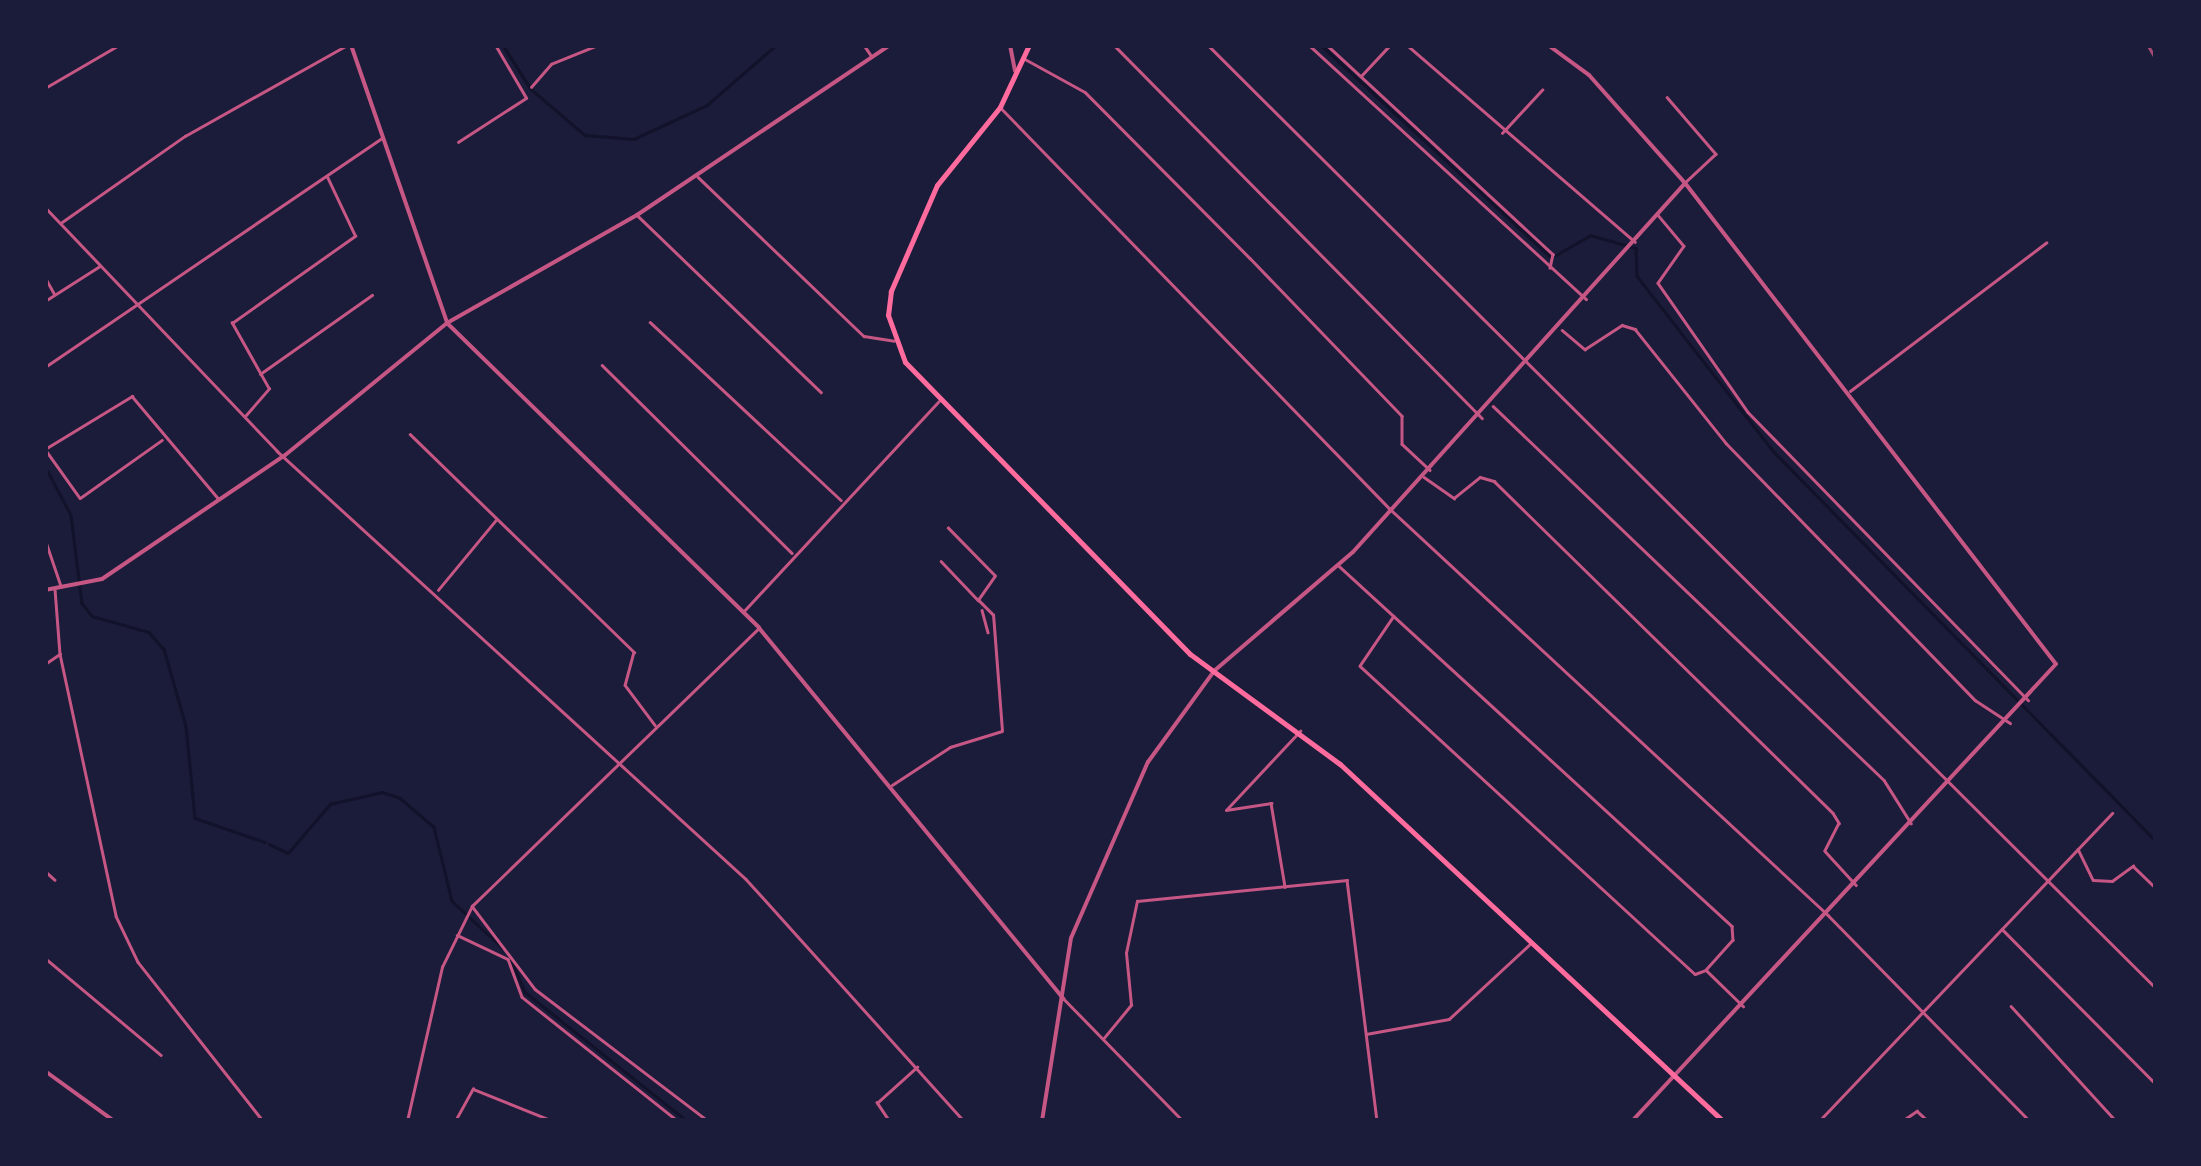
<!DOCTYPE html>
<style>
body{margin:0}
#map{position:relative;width:2201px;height:1166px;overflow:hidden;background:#1b1b3a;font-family:Barlow,sans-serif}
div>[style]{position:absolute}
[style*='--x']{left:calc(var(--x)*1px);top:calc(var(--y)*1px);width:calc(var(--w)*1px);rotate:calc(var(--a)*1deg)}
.stream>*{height:2.5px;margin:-1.25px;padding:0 1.25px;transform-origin:1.25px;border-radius:1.25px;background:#12122b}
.minor>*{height:2.5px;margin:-1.25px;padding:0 1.25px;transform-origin:1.25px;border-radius:1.25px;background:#c65784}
.tertiary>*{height:4px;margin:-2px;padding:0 2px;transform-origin:2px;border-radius:2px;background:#c65784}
.primary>*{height:5px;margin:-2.5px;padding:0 2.5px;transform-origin:2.5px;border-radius:2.5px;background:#ff6b9d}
.rail>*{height:2.5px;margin:-1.25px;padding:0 1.25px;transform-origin:1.25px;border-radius:1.25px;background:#a44b75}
span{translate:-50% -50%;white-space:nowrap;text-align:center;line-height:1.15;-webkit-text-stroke:10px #1b1b3a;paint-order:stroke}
.frame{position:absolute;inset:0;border:48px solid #1b1b3a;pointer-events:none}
</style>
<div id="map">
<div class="stream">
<div style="--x:503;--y:45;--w:49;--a:57.6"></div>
<div style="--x:1321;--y:45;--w:313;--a:42.7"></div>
<div style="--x:531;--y:89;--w:71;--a:40.4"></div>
<div style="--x:585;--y:135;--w:49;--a:4.7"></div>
<div style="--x:634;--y:139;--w:81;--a:-25"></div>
<div style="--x:707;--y:105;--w:91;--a:-41"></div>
<div style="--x:1556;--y:255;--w:39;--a:-30"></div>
<div style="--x:1590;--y:235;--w:48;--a:15.8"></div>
<div style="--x:1636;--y:248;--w:28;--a:88"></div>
<div style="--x:1637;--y:276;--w:223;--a:52.1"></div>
<div style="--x:1774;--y:452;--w:545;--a:45.52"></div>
<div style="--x:45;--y:466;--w:55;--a:62"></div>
<div style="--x:71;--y:515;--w:89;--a:82.9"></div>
<div style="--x:82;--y:603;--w:16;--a:52"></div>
<div style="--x:92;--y:616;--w:59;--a:15.7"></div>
<div style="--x:149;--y:632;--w:23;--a:49"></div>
<div style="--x:164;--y:649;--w:80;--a:74.1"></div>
<div style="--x:186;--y:726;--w:92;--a:84.4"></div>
<div style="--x:195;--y:818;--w:74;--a:18.9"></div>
<div style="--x:269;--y:844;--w:21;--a:25"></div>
<div style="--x:288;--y:853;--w:65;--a:-49.4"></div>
<div style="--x:330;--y:804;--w:53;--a:-13"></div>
<div style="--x:382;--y:792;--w:19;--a:18"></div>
<div style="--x:400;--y:798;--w:45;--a:40.5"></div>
<div style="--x:434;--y:827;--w:76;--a:76.3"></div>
<div style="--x:452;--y:901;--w:69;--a:42.7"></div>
<div style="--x:511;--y:959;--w:36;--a:67"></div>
<div style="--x:525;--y:992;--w:207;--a:38.5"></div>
</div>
<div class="minor">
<div style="--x:864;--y:45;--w:14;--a:56"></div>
<div style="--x:1114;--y:45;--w:524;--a:45.39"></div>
<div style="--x:1208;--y:45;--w:1337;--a:44.85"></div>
<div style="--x:1309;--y:45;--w:376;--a:42.5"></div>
<div style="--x:1327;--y:45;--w:308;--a:42.8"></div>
<div style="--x:1553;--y:254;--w:14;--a:102"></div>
<div style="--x:1407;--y:45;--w:301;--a:40.8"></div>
<div style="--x:1025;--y:59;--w:68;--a:28.8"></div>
<div style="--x:1085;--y:92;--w:234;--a:45.2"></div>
<div style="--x:1250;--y:258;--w:219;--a:46.1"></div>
<div style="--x:1402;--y:416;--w:28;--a:90"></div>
<div style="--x:1402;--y:444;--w:38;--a:43"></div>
<div style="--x:1361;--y:76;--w:42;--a:-46.9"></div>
<div style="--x:531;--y:87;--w:30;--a:-49"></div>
<div style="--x:551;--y:64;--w:51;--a:-22"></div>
<div style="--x:45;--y:88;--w:86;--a:-30.2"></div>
<div style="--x:1667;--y:97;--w:75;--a:49.3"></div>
<div style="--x:1716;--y:154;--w:42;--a:136.9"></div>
<div style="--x:1002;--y:109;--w:556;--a:45.87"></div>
<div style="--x:1389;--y:508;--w:599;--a:42.83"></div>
<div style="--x:1828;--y:915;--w:289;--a:45.6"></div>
<div style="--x:1502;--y:133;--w:59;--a:-47.1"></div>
<div style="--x:458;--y:142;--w:81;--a:-32.9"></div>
<div style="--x:526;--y:98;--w:61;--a:-120.3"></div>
<div style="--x:698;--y:177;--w:230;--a:43.8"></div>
<div style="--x:864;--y:336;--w:30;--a:9"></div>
<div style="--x:45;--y:207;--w:337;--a:46.4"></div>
<div style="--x:277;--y:451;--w:635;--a:42.38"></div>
<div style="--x:746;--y:879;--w:326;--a:48"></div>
<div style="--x:1658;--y:215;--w:40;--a:50"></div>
<div style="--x:1684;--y:246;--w:45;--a:125.1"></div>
<div style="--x:1658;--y:283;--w:157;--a:55.1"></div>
<div style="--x:1748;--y:412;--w:402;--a:45.8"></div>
<div style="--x:638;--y:216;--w:254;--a:43.9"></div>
<div style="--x:62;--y:222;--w:150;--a:-35"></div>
<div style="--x:185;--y:136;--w:186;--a:-29.3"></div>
<div style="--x:45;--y:277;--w:18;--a:61"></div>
<div style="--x:45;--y:301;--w:65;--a:-32.5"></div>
<div style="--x:650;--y:322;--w:261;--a:43"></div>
<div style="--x:1562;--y:330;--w:30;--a:40"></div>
<div style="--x:1585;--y:349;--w:44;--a:-33"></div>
<div style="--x:1622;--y:325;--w:14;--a:17"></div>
<div style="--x:1635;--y:329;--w:146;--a:51.4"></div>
<div style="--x:1726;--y:443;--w:358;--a:45.9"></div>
<div style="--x:1975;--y:700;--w:42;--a:33.3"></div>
<div style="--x:602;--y:365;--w:267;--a:44.7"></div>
<div style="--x:45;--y:367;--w:406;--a:-34.2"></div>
<div style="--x:260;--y:374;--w:137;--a:-35.2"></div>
<div style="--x:1850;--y:391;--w:246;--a:-37.1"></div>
<div style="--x:1493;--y:406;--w:541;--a:43.73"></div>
<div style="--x:1884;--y:780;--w:51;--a:57.9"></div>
<div style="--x:246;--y:415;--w:35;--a:-49"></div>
<div style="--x:269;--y:389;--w:76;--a:-119.3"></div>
<div style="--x:232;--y:323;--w:151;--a:-35.3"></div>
<div style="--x:355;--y:236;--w:65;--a:-115.4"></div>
<div style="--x:410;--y:434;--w:313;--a:44.2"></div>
<div style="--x:634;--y:652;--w:34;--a:105"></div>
<div style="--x:625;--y:685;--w:50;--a:53.1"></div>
<div style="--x:45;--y:449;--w:102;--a:-31.3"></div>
<div style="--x:132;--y:396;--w:133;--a:49.9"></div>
<div style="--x:45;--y:449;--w:60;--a:54.5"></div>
<div style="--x:80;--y:498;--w:100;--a:-35.3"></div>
<div style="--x:1424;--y:477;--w:37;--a:35"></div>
<div style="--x:1454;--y:498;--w:33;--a:-39"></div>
<div style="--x:1480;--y:477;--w:15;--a:16"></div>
<div style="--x:1494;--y:481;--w:474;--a:44.4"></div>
<div style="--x:1833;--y:813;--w:12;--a:59"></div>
<div style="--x:1839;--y:823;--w:31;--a:117"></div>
<div style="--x:1825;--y:851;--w:46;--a:47.6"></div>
<div style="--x:45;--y:539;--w:50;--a:71.2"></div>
<div style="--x:941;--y:561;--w:54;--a:46.5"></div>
<div style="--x:1339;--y:566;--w:533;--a:42.49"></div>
<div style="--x:1732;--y:926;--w:14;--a:86"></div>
<div style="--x:1733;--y:940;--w:40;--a:132"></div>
<div style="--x:55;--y:589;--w:65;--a:85.6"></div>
<div style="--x:60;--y:654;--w:268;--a:77.9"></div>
<div style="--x:116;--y:916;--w:51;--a:64.4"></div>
<div style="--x:138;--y:962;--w:202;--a:51.8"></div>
<div style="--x:438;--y:590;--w:91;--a:-50.4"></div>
<div style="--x:982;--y:610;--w:23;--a:75"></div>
<div style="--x:743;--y:612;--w:287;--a:-47.1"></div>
<div style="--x:1394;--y:616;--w:60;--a:124.2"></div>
<div style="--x:1360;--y:666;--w:455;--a:42.6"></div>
<div style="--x:1695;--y:974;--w:12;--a:-20"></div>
<div style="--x:1706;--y:970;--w:52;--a:44.2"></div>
<div style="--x:45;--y:664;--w:18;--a:-34"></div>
<div style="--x:892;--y:785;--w:69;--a:-33.2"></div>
<div style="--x:950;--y:747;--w:54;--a:-17.1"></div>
<div style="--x:1002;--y:731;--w:116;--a:-94.4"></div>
<div style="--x:993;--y:615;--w:21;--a:-135"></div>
<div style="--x:978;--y:600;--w:29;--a:-55"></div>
<div style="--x:995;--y:576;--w:67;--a:-134.4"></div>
<div style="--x:1227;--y:809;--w:107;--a:-46.9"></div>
<div style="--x:1226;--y:810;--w:46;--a:-8.8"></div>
<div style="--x:1271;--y:803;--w:85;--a:80.5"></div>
<div style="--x:2078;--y:849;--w:34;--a:64"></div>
<div style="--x:2093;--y:880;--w:19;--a:3"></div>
<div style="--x:2112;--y:881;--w:26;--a:-36"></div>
<div style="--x:2133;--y:866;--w:32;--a:44"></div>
<div style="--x:45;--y:871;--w:13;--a:42"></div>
<div style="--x:472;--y:906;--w:104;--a:52.8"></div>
<div style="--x:535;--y:989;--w:218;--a:37.3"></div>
<div style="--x:2002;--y:929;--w:218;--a:45.2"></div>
<div style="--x:457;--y:935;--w:56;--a:25.2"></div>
<div style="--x:508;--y:959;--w:40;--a:69.8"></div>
<div style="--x:522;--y:997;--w:199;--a:38.5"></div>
<div style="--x:45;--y:958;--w:151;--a:39.9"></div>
<div style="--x:1065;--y:1000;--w:169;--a:45.7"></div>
<div style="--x:2011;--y:1006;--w:156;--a:47.6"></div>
<div style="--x:1366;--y:1034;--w:84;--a:-10.2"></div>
<div style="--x:1449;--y:1019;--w:112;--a:-42.8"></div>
<div style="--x:1103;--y:1039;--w:44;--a:-50.5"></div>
<div style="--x:1131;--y:1005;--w:52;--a:-95.5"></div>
<div style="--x:1126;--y:953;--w:53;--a:-78.1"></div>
<div style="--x:1137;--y:901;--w:211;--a:-5.7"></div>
<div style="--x:1347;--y:880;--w:243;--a:82.9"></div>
<div style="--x:407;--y:1121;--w:158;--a:-77.2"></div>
<div style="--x:442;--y:967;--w:68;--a:-63.8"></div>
<div style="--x:472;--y:906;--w:398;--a:-44.1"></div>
<div style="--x:455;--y:1121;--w:37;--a:-61"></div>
<div style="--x:473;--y:1089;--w:86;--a:21.8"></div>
<div style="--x:889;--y:1121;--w:22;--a:-124"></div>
<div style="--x:877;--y:1103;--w:54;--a:-42"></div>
<div style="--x:1819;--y:1121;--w:425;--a:-46.4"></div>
<div style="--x:1902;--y:1121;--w:18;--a:-34"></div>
<div style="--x:1917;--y:1111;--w:15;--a:42"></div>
</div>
<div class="tertiary">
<div style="--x:351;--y:45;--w:294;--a:70.9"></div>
<div style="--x:447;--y:323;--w:436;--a:44.3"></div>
<div style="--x:759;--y:628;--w:480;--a:50.6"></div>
<div style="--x:1010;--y:45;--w:26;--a:79"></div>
<div style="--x:1548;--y:45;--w:51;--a:36.2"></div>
<div style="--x:1589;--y:75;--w:144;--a:48.4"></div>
<div style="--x:1685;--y:183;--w:607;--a:52.36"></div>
<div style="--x:2056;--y:664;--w:623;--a:132.85"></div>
<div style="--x:45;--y:590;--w:58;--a:-10.9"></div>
<div style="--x:102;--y:579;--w:220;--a:-34.1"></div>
<div style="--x:284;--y:456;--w:210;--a:-39.2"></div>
<div style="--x:447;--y:323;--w:219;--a:-29.6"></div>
<div style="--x:637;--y:215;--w:305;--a:-33.9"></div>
<div style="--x:45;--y:1071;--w:85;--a:35.9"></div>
<div style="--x:1042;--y:1121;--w:185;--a:-81"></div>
<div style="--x:1071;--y:938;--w:192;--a:-66.4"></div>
<div style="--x:1148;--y:762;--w:112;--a:-54"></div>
<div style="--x:1214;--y:671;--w:183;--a:-40.6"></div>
<div style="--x:1353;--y:552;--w:496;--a:-48"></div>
</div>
<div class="primary">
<div style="--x:1029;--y:45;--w:68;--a:115.1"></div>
<div style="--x:1000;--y:107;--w:100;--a:128.9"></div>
<div style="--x:937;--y:185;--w:116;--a:113.5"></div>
<div style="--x:891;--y:291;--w:24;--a:97"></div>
<div style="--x:888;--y:315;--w:50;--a:70.1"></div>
<div style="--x:905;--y:362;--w:408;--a:45.7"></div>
<div style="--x:1190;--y:654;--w:186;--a:36.3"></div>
<div style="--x:1340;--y:764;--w:524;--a:42.99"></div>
</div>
<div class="rail">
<div style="--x:2148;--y:45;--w:16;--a:60"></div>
</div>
<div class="frame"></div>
</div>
